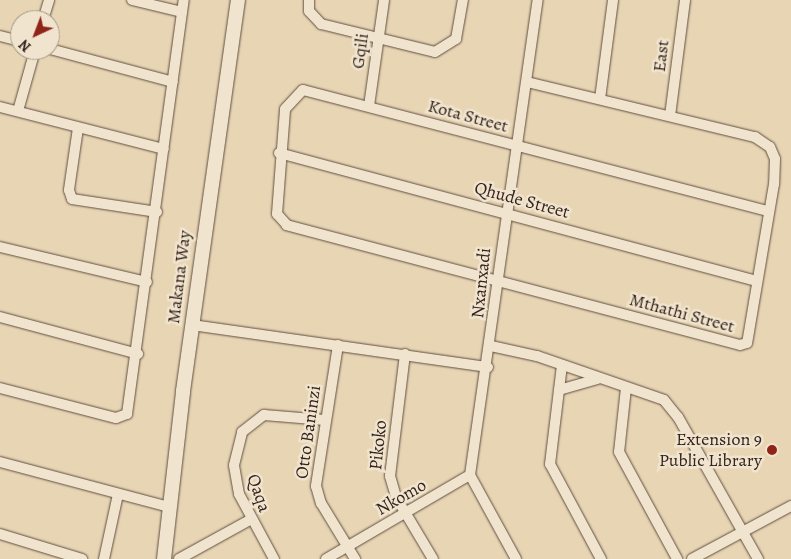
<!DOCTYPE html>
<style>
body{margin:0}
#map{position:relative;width:791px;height:559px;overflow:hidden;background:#e8d5b4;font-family:Alegreya,serif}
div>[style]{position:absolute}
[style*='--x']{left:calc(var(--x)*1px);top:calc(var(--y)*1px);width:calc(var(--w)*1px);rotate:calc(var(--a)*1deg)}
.roads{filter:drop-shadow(0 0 1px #604f42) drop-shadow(0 0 1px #604f42)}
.street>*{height:10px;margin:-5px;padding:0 5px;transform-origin:5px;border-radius:5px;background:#f0e4ce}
.secondary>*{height:14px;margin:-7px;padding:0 7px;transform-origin:7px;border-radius:7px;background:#f0e4ce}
.dots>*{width:14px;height:14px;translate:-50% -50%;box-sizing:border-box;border:2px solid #f0e4ce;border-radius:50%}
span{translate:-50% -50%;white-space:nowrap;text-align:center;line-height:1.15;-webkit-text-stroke:5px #f0e4ce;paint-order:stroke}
.street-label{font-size:18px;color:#33221c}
.poi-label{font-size:18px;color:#33221c}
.right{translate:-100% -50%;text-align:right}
.north{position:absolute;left:10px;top:10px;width:50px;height:50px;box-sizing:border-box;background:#f0e4ce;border:1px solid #a49687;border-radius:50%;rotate:223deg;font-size:14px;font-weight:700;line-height:20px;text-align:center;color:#33221c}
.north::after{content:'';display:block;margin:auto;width:18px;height:22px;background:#8f2418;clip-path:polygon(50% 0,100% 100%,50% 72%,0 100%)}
</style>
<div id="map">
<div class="roads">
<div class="street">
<div style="--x:132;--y:0;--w:51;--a:13.5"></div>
<div style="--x:309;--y:0;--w:11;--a:90"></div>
<div style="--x:309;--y:11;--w:18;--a:47"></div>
<div style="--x:321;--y:24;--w:117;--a:13.8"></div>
<div style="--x:435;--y:52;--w:25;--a:-32"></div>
<div style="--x:456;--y:39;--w:40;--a:-80"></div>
<div style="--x:43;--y:20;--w:21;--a:-73"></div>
<div style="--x:0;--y:36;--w:21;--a:14"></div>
<div style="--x:50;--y:49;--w:127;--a:15"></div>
<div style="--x:527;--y:82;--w:235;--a:13.6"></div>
<div style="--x:755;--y:137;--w:18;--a:34"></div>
<div style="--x:770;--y:147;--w:13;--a:67"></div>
<div style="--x:775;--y:159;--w:25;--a:92"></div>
<div style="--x:774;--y:184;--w:161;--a:99.6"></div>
<div style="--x:747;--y:343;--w:7;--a:164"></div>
<div style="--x:740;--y:345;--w:469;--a:-165.2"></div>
<div style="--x:287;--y:225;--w:15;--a:-132"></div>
<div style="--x:277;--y:214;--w:105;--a:-85.6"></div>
<div style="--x:285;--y:109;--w:26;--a:-47"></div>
<div style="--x:303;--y:90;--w:480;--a:14.6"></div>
<div style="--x:600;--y:99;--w:100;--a:-82.5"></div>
<div style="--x:369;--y:106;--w:107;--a:-81.9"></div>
<div style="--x:0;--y:107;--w:169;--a:14.4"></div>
<div style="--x:18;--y:111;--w:63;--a:-74.4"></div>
<div style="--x:670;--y:116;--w:117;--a:-82.6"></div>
<div style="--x:78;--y:128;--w:63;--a:98.3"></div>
<div style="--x:69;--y:190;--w:9;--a:72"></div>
<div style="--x:72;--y:199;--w:86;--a:8.7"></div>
<div style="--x:279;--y:153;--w:494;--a:15"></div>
<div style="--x:0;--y:247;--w:151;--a:13.4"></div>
<div style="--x:0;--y:317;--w:143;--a:15"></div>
<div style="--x:192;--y:325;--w:299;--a:8.1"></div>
<div style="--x:338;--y:345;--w:143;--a:98.9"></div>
<div style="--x:316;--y:486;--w:18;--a:74"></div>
<div style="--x:321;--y:503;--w:66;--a:58.7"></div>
<div style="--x:491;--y:346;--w:47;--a:12.3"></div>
<div style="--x:537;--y:356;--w:134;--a:19.1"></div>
<div style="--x:664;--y:400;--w:22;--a:51"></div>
<div style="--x:678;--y:417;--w:163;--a:60.6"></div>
<div style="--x:405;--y:354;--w:123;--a:97"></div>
<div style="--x:390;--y:476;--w:22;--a:74"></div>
<div style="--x:396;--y:497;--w:72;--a:59.2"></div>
<div style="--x:562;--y:365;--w:100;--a:96.9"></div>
<div style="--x:550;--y:464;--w:108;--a:61.8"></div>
<div style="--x:0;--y:388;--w:120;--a:14.5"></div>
<div style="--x:116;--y:418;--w:12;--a:-20"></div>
<div style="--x:127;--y:414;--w:418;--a:-82.2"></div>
<div style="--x:626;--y:388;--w:64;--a:96.2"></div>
<div style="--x:619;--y:452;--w:122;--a:61.5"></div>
<div style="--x:559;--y:390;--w:40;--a:-16"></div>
<div style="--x:0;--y:462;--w:175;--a:14.9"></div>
<div style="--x:0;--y:534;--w:86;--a:17"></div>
<div style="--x:104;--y:559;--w:66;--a:-77.8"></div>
<div style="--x:179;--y:559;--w:81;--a:-28.8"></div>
<div style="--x:274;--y:559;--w:74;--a:-118.3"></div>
<div style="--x:239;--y:494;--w:29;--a:-100"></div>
<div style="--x:234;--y:465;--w:34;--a:-76"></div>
<div style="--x:242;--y:432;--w:28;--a:-38"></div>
<div style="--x:264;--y:415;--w:61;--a:4.7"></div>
<div style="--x:326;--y:559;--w:167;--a:-30.3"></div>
<div style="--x:516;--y:559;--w:96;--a:-118.7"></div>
<div style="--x:470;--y:475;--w:480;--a:-81.9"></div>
<div style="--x:692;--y:559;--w:112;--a:-28.2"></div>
</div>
<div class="secondary">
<div style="--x:164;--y:559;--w:169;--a:-83.5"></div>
<div style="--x:183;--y:391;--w:395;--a:-82"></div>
</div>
</div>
<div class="dots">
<div style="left:772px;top:450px;background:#8f2418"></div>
</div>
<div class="street-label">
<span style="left:360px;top:51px;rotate:-82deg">Gqili</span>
<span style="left:661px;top:56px;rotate:-83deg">East</span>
<span style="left:468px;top:116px;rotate:15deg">Kota Street</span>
<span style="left:522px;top:200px;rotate:15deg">Qhude Street</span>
<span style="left:179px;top:277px;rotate:-83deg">Makana Way</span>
<span style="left:481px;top:283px;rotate:-84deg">Nxanxadi</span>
<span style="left:682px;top:313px;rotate:15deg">Mthathi Street</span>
<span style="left:308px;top:432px;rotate:-82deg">Otto Baninzi</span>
<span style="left:378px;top:445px;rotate:-84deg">Pikoko</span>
<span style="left:259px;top:493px;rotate:71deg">Qaqa</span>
<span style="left:401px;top:497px;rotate:-30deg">Nkomo</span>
</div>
<div class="poi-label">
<span class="right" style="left:762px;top:450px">Extension 9<br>Public Library</span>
</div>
<div class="north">N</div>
</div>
